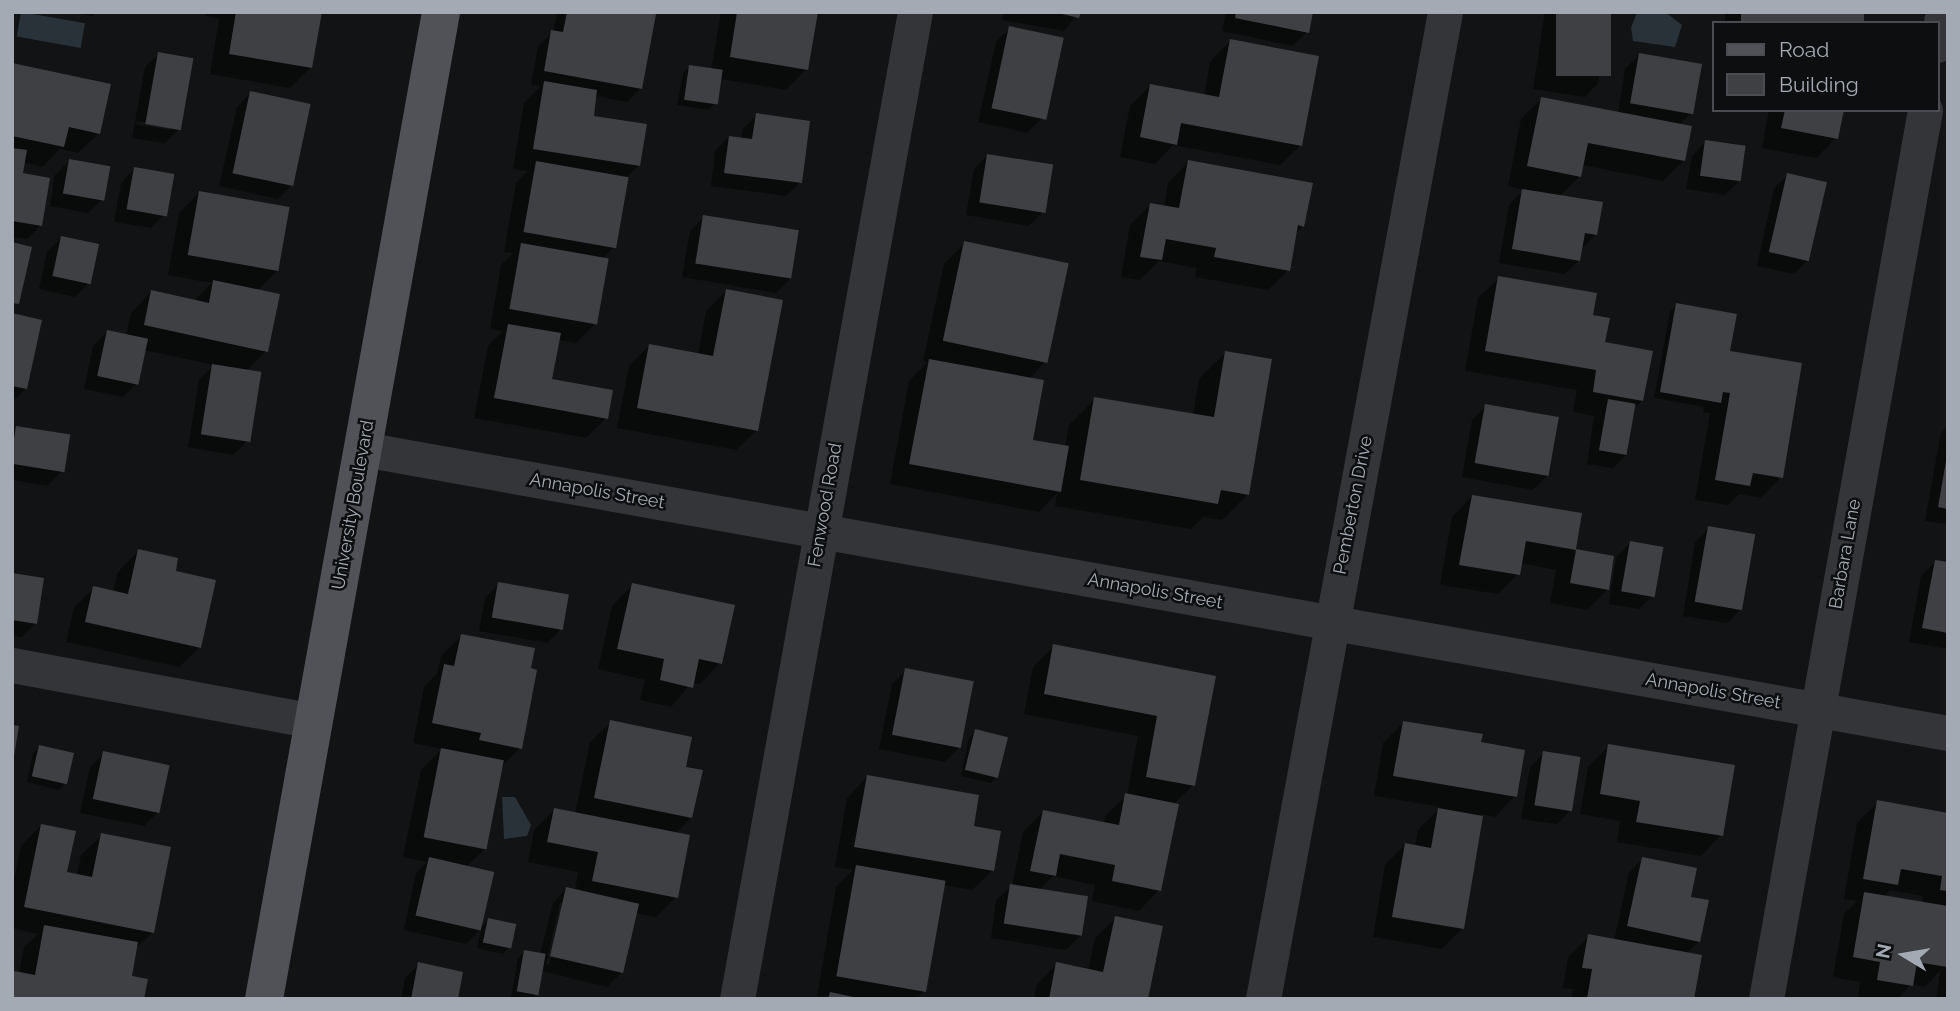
<!DOCTYPE html>
<style>
body{margin:0}
#map{position:relative;width:1960px;height:1011px;overflow:hidden;background:#121314;font-family:Raleway,sans-serif}
div>[style]{position:absolute}
[style*='--x']{left:calc(var(--x)*1px);top:calc(var(--y)*1px);width:calc(var(--w)*1px);rotate:calc(var(--a)*1deg)}
.water>*{inset:0;background:#293238;transform-origin:0 0}
.shadow>*{inset:0;background:#0007;transform-origin:0 0}
.building>*{inset:0;background:#3e4044;transform-origin:0 0}
.minor>*{height:35px;margin:-17.5px;padding:0 17.5px;transform-origin:17.5px;border-radius:17.5px;background:#333539}
.major>*{height:38px;margin:-19px;padding:0 19px;transform-origin:19px;border-radius:19px;background:#505258}
span{translate:-50% -50%;white-space:nowrap;text-align:center;line-height:1.15;-webkit-text-stroke:5px #0d0e0f;paint-order:stroke}
.street-label{font-size:18px;color:#a4aab4}
.frame{position:absolute;inset:0;border:14px solid #a4aab4;pointer-events:none}
.legend{position:absolute;left:1712px;top:21px;width:228px;height:91px;box-sizing:border-box;background:#0d0e0f;border:2px solid #494c51;margin:0;padding:9px 12px;list-style:none;font-size:21px;color:#a4aab4}
.legend li{display:flex;align-items:center;gap:14px;height:35px}
.legend b{width:35px;border:2px solid #494c51}
.north{position:absolute;left:1869px;top:920px;width:70px;height:70px;-webkit-text-stroke:5px #0d0e0f;paint-order:stroke;rotate:281deg;font-size:19px;font-weight:700;line-height:28px;text-align:center;color:#a4aab4}
.north::after{content:'';display:block;margin:auto;width:24px;height:32px;background:#a4aab4;clip-path:polygon(50% 0,100% 100%,50% 72%,0 100%)}
</style>
<div id="map">
<div class="water">
<div style="left:21px;top:12px;width:65px;height:25px;rotate:10deg"></div>
<div style="clip-path:polygon(1637px 12px,1665px 12px,1682px 25px,1675px 47px,1633px 41px,1631px 28px)"></div>
<div style="clip-path:polygon(502px 797px,515px 797px,531px 825px,527px 836px,504px 839px)"></div>
</div>
<div class="shadow">
<div style="clip-path:polygon(68px 12px,97px 12px,92px 16px)"></div>
<div style="clip-path:polygon(206px 12px,320px 12px,311px 67px,290px 88px,210px 74px,219px 19px,205px 16px)"></div>
<div style="clip-path:polygon(551px 12px,654px 16px,641px 88px,627px 102px,595px 96px,592px 117px,639px 165px,627px 177px,614px 247px,602px 259px,596px 323px,576px 343px,558px 340px,550px 380px,606px 418px,586px 438px,474px 418px,488px 346px,503px 331px,490px 329px,501px 265px,513px 253px,504px 252px,516px 183px,528px 171px,513px 169px,524px 103px,541px 86px,531px 85px,538px 46px,553px 32px,557px 13px)"></div>
<div style="clip-path:polygon(721px 12px,817px 12px,806px 69px,786px 90px,720px 79px,715px 103px,709px 110px,677px 105px,683px 73px,689px 67px,711px 70px)"></div>
<div style="clip-path:polygon(1004px 12px,1079px 12px,1064px 31px,1002px 20px)"></div>
<div style="clip-path:polygon(1226px 12px,1311px 12px,1307px 32px,1293px 46px,1222px 31px)"></div>
<div style="clip-path:polygon(1545px 12px,1610px 12px,1598px 83px,1585px 97px,1533px 89px)"></div>
<div style="left:1725px;top:12px;width:137px;height:11px"></div>
<div style="clip-path:polygon(1010px 28px,1041px 119px,1027px 133px,978px 122px,996px 42px)"></div>
<div style="clip-path:polygon(1230px 41px,1301px 145px,1280px 165px,1173px 145px,1155px 164px,1120px 157px,1130px 106px,1150px 86px,1204px 96px,1210px 62px)"></div>
<div style="clip-path:polygon(evenodd,159px 54px,179px 129px,165px 143px,132px 138px,145px 67px,159px 54px,137px 121px,170px 127px,170px 130px,136px 124px,137px 121px)"></div>
<div style="clip-path:polygon(1639px 55px,1691px 113px,1679px 125px,1684px 160px,1663px 181px,1582px 165px,1580px 176px,1559px 197px,1596px 234px,1582px 248px,1579px 260px,1565px 274px,1499px 263px,1509px 205px,1524px 190px,1508px 186px,1521px 119px,1541px 99px,1618px 114px,1625px 69px)"></div>
<div style="clip-path:polygon(12px 64px,99px 133px,78px 153px,60px 149px,42px 167px,23px 162px,21px 174px,41px 225px,27px 239px,12px 237px)"></div>
<div style="clip-path:polygon(250px 93px,292px 185px,278px 199px,219px 186px,237px 107px)"></div>
<div style="clip-path:polygon(1769px 110px,1842px 110px,1836px 138px,1816px 158px,1762px 148px)"></div>
<div style="clip-path:polygon(757px 115px,800px 182px,786px 196px,711px 186px,715px 151px,729px 137px,741px 139px,743px 129px)"></div>
<div style="clip-path:polygon(1705px 142px,1739px 181px,1725px 195px,1686px 189px,1692px 156px)"></div>
<div style="clip-path:polygon(988px 155px,1043px 212px,1029px 226px,966px 215px,974px 169px)"></div>
<div style="clip-path:polygon(69px 161px,102px 199px,88px 213px,50px 206px,55px 175px)"></div>
<div style="clip-path:polygon(1188px 162px,1303px 226px,1295px 234px,1288px 270px,1268px 290px,1195px 277px,1197px 268px,1159px 261px,1140px 280px,1121px 277px,1130px 225px,1150px 205px,1164px 207px,1168px 183px)"></div>
<div style="clip-path:polygon(134px 169px,165px 214px,151px 228px,114px 222px,121px 183px)"></div>
<div style="clip-path:polygon(1788px 175px,1808px 260px,1794px 274px,1757px 266px,1774px 188px)"></div>
<div style="clip-path:polygon(199px 193px,277px 271px,257px 291px,266px 351px,246px 371px,247px 441px,233px 455px,188px 447px,199px 380px,214px 365px,144px 350px,137px 383px,123px 397px,84px 389px,93px 346px,107px 332px,126px 336px,131px 313px,151px 292px,194px 301px,212px 283px,168px 275px,179px 213px)"></div>
<div style="clip-path:polygon(704px 217px,790px 279px,776px 293px,682px 277px,690px 231px)"></div>
<div style="clip-path:polygon(61px 238px,89px 283px,75px 297px,39px 289px,47px 252px)"></div>
<div style="clip-path:polygon(965px 243px,1045px 362px,1029px 379px,1031px 441px,1065px 447px,1069px 425px,1095px 399px,1193px 415px,1199px 379px,1225px 353px,1248px 494px,1222px 520px,1203px 517px,1191px 529px,1055px 506px,1057px 493px,1039px 512px,890px 484px,909px 381px,928px 362px,923px 361px,944px 264px)"></div>
<div style="clip-path:polygon(1499px 278px,1603px 343px,1642px 401px,1634px 408px,1627px 454px,1613px 468px,1587px 464px,1594px 416px,1573px 412px,1577px 390px,1465px 371px,1478px 298px)"></div>
<div style="clip-path:polygon(726px 291px,757px 430px,736px 450px,617px 428px,629px 366px,649px 346px,698px 355px,706px 311px)"></div>
<div style="clip-path:polygon(1677px 305px,1727px 356px,1781px 477px,1761px 498px,1739px 494px,1728px 505px,1695px 500px,1710px 413px,1703px 412px,1704px 407px,1654px 398px,1670px 312px)"></div>
<div style="clip-path:polygon(12px 315px,26px 388px,12px 402px)"></div>
<div style="clip-path:polygon(1486px 406px,1547px 476px,1533px 490px,1462px 477px,1472px 420px)"></div>
<div style="clip-path:polygon(1948px 425px,1948px 524px,1925px 521px,1941px 432px)"></div>
<div style="clip-path:polygon(17px 428px,61px 472px,47px 486px,12px 480px,12px 432px)"></div>
<div style="clip-path:polygon(1472px 496px,1580px 515px,1574px 551px,1612px 557px,1607px 590px,1587px 610px,1550px 603px,1556px 570px,1520px 563px,1518px 574px,1498px 594px,1440px 585px,1452px 517px)"></div>
<div style="clip-path:polygon(1709px 528px,1741px 609px,1727px 623px,1683px 616px,1695px 542px)"></div>
<div style="clip-path:polygon(1630px 543px,1653px 595px,1639px 609px,1609px 604px,1616px 557px)"></div>
<div style="clip-path:polygon(138px 551px,174px 572px,200px 647px,179px 667px,66px 642px,74px 608px,94px 588px,113px 592px,118px 572px)"></div>
<div style="clip-path:polygon(1935px 562px,1948px 564px,1948px 649px,1909px 642px,1921px 576px)"></div>
<div style="clip-path:polygon(12px 575px,36px 623px,22px 637px,12px 636px)"></div>
<div style="clip-path:polygon(499px 584px,561px 629px,547px 643px,479px 631px,485px 598px)"></div>
<div style="clip-path:polygon(633px 585px,720px 663px,700px 684px,692px 682px,671px 707px,640px 700px,645px 680px,598px 669px,612px 606px)"></div>
<div style="clip-path:polygon(461px 636px,520px 748px,501px 767px,484px 850px,466px 867px,480px 928px,488px 920px,509px 947px,503px 954px,477px 948px,481px 929px,466px 944px,404px 930px,416px 873px,427px 862px,403px 857px,421px 770px,442px 749px,413px 743px,424px 687px,437px 674px,441px 656px)"></div>
<div style="clip-path:polygon(1054px 646px,1214px 677px,1193px 785px,1173px 805px,1159px 890px,1139px 911px,1092px 901px,1095px 885px,1053px 876px,1039px 890px,1080px 936px,1066px 950px,991px 938px,996px 900px,1012px 886px,1023px 832px,1043px 812px,1104px 824px,1105px 816px,1127px 795px,1138px 736px,1024px 714px,1033px 667px)"></div>
<div style="clip-path:polygon(906px 670px,959px 748px,945px 762px,879px 749px,892px 684px)"></div>
<div style="clip-path:polygon(evenodd,611px 722px,684px 768px,691px 818px,675px 834px,676px 897px,656px 917px,635px 913px,621px 973px,607px 987px,542px 971px,534px 999px,511px 997px,518px 958px,524px 952px,540px 954px,553px 903px,566px 889px,575px 891px,578px 872px,528px 862px,534px 830px,554px 810px,575px 814px,590px 742px,611px 722px,560px 903px,564px 903px,549px 965px,546px 964px,560px 903px)"></div>
<div style="clip-path:polygon(1403px 723px,1479px 744px,1515px 796px,1495px 817px,1481px 814px,1462px 928px,1442px 949px,1373px 937px,1385px 865px,1405px 845px,1415px 847px,1418px 830px,1441px 807px,1374px 796px,1383px 743px)"></div>
<div style="clip-path:polygon(976px 731px,997px 776px,991px 783px,961px 776px,969px 738px)"></div>
<div style="clip-path:polygon(1609px 746px,1721px 835px,1701px 856px,1617px 842px,1620px 821px,1580px 814px,1588px 767px)"></div>
<div style="clip-path:polygon(40px 747px,65px 783px,59px 790px,27px 782px,33px 753px)"></div>
<div style="clip-path:polygon(104px 753px,158px 812px,144px 826px,80px 813px,90px 767px)"></div>
<div style="clip-path:polygon(1544px 753px,1571px 810px,1557px 824px,1521px 819px,1530px 767px)"></div>
<div style="clip-path:polygon(867px 777px,972px 827px,993px 870px,972px 890px,943px 885px,924px 991px,916px 999px,817px 996px,836px 887px,853px 870px,835px 867px,847px 798px)"></div>
<div style="clip-path:polygon(evenodd,1878px 802px,1948px 815px,1948px 999px,1936px 999px,1940px 971px,1925px 987px,1911px 984px,1898px 999px,1851px 999px,1858px 998px,1860px 982px,1833px 977px,1844px 914px,1857px 901px,1844px 899px,1857px 823px,1878px 802px,1890px 890px,1923px 896px,1922px 903px,1883px 897px,1890px 890px)"></div>
<div style="clip-path:polygon(41px 825px,65px 874px,77px 876px,81px 855px,102px 835px,169px 848px,152px 933px,134px 950px,130px 977px,12px 999px,12px 976px,19px 974px,24px 947px,38px 934px,12px 928px,12px 889px,21px 846px)"></div>
<div style="clip-path:polygon(1642px 859px,1698px 942px,1686px 954px,1692px 999px,1571px 999px,1573px 989px,1563px 988px,1568px 957px,1589px 936px,1614px 941px,1629px 872px)"></div>
<div style="clip-path:polygon(1116px 918px,1146px 999px,1034px 999px,1037px 984px,1057px 964px,1088px 971px,1095px 938px)"></div>
<div style="clip-path:polygon(419px 964px,456px 999px,401px 999px,405px 978px)"></div>
</div>
<div class="building">
<div style="clip-path:polygon(236px 12px,322px 12px,312px 68px,229px 54px)"></div>
<div style="clip-path:polygon(567px 12px,656px 14px,642px 89px,544px 71px,551px 30px,563px 32px)"></div>
<div style="clip-path:polygon(737px 12px,818px 12px,808px 70px,730px 57px)"></div>
<div style="clip-path:polygon(1054px 12px,1081px 12px,1079px 18px)"></div>
<div style="clip-path:polygon(1236px 12px,1313px 12px,1309px 33px,1235px 18px)"></div>
<div style="left:1556px;top:12px;width:55px;height:64px"></div>
<div style="left:1741px;top:12px;width:123px;height:11px"></div>
<div style="left:1009px;top:26px;width:56px;height:84px;rotate:12deg"></div>
<div style="clip-path:polygon(1230px 39px,1319px 56px,1302px 146px,1181px 123px,1177px 145px,1140px 137px,1150px 84px,1219px 97px)"></div>
<div style="left:158px;top:52px;width:36px;height:73px;rotate:10deg"></div>
<div style="left:1639px;top:53px;width:64px;height:51px;rotate:10deg"></div>
<div style="clip-path:polygon(12px 63px,111px 84px,100px 134px,69px 127px,64px 147px,12px 136px)"></div>
<div style="left:689px;top:65px;width:34px;height:35px;rotate:8deg"></div>
<div style="clip-path:polygon(544px 81px,597px 90px,594px 116px,647px 124px,640px 166px,533px 149px)"></div>
<div style="left:250px;top:91px;width:62px;height:84px;rotate:12deg"></div>
<div style="clip-path:polygon(1541px 97px,1692px 126px,1685px 161px,1588px 143px,1581px 177px,1527px 166px)"></div>
<div style="clip-path:polygon(1785px 110px,1844px 110px,1838px 139px,1781px 128px)"></div>
<div style="clip-path:polygon(756px 113px,810px 121px,802px 183px,724px 173px,729px 136px,752px 139px)"></div>
<div style="left:1705px;top:140px;width:41px;height:36px;rotate:8deg"></div>
<div style="clip-path:polygon(12px 148px,27px 150px,23px 173px,50px 178px,42px 226px,12px 221px)"></div>
<div style="left:987px;top:154px;width:67px;height:49px;rotate:9deg"></div>
<div style="left:69px;top:159px;width:42px;height:35px;rotate:10deg"></div>
<div style="clip-path:polygon(1188px 160px,1313px 183px,1304px 227px,1298px 225px,1290px 271px,1214px 257px,1216px 248px,1166px 239px,1162px 260px,1140px 257px,1150px 203px,1179px 208px)"></div>
<div style="left:536px;top:161px;width:94px;height:72px;rotate:10deg"></div>
<div style="left:134px;top:167px;width:41px;height:43px;rotate:10deg"></div>
<div style="left:1787px;top:173px;width:41px;height:81px;rotate:13deg"></div>
<div style="clip-path:polygon(1522px 189px,1603px 202px,1597px 235px,1585px 233px,1580px 261px,1512px 249px)"></div>
<div style="left:199px;top:191px;width:92px;height:65px;rotate:10deg"></div>
<div style="left:703px;top:215px;width:97px;height:49px;rotate:9deg"></div>
<div style="left:61px;top:236px;width:39px;height:41px;rotate:12deg"></div>
<div style="left:964px;top:241px;width:107px;height:102px;rotate:12deg"></div>
<div style="clip-path:polygon(12px 242px,32px 247px,19px 304px,12px 303px)"></div>
<div style="left:521px;top:243px;width:89px;height:67px;rotate:10deg"></div>
<div style="clip-path:polygon(1498px 276px,1597px 293px,1593px 315px,1610px 318px,1605px 342px,1653px 351px,1643px 401px,1593px 392px,1596px 370px,1485px 351px)"></div>
<div style="clip-path:polygon(213px 280px,280px 294px,268px 352px,144px 325px,151px 290px,209px 303px)"></div>
<div style="clip-path:polygon(726px 289px,783px 300px,758px 431px,637px 408px,649px 344px,713px 356px)"></div>
<div style="clip-path:polygon(1676px 303px,1737px 314px,1730px 351px,1802px 363px,1783px 478px,1753px 473px,1750px 486px,1715px 480px,1730px 393px,1723px 392px,1721px 403px,1660px 392px)"></div>
<div style="clip-path:polygon(12px 313px,42px 320px,27px 389px,12px 386px)"></div>
<div style="clip-path:polygon(508px 324px,561px 333px,552px 379px,613px 390px,608px 419px,494px 398px)"></div>
<div style="left:107px;top:330px;width:42px;height:47px;rotate:12deg"></div>
<div style="clip-path:polygon(1225px 351px,1272px 359px,1249px 495px,1221px 490px,1218px 504px,1080px 480px,1094px 397px,1214px 417px)"></div>
<div style="clip-path:polygon(929px 359px,1044px 380px,1033px 440px,1069px 446px,1061px 492px,909px 464px)"></div>
<div style="left:212px;top:364px;width:50px;height:71px;rotate:9deg"></div>
<div style="left:1608px;top:399px;width:28px;height:52px;rotate:10deg"></div>
<div style="left:1485px;top:404px;width:75px;height:60px;rotate:10deg"></div>
<div style="left:16px;top:426px;width:55px;height:38px;rotate:9deg"></div>
<div style="clip-path:polygon(1946px 461px,1948px 461px,1948px 509px,1938px 507px)"></div>
<div style="clip-path:polygon(1472px 495px,1582px 513px,1576px 549px,1614px 556px,1609px 590px,1570px 583px,1576px 550px,1526px 541px,1520px 575px,1459px 565px)"></div>
<div style="left:1708px;top:526px;width:48px;height:77px;rotate:10deg"></div>
<div style="left:1630px;top:541px;width:34px;height:51px;rotate:10deg"></div>
<div style="clip-path:polygon(138px 549px,178px 558px,176px 571px,216px 580px,201px 648px,85px 622px,93px 586px,128px 594px)"></div>
<div style="clip-path:polygon(1935px 560px,1948px 562px,1948px 633px,1922px 628px)"></div>
<div style="clip-path:polygon(12px 573px,44px 578px,37px 624px,12px 620px)"></div>
<div style="left:498px;top:582px;width:72px;height:36px;rotate:10deg"></div>
<div style="clip-path:polygon(632px 583px,735px 605px,722px 664px,699px 659px,693px 688px,660px 680px,664px 659px,617px 649px)"></div>
<div style="clip-path:polygon(461px 634px,535px 648px,531px 668px,537px 670px,522px 749px,479px 740px,481px 733px,432px 723px,444px 664px,454px 666px)"></div>
<div style="clip-path:polygon(1053px 644px,1216px 676px,1195px 786px,1146px 777px,1157px 716px,1044px 694px)"></div>
<div style="left:905px;top:668px;width:70px;height:68px;rotate:11deg"></div>
<div style="clip-path:polygon(610px 720px,692px 737px,686px 767px,703px 770px,692px 818px,594px 798px)"></div>
<div style="clip-path:polygon(1403px 721px,1483px 734px,1481px 742px,1525px 750px,1517px 797px,1393px 776px)"></div>
<div style="clip-path:polygon(12px 725px,19px 726px,14px 756px,12px 756px)"></div>
<div style="left:975px;top:729px;width:34px;height:42px;rotate:14deg"></div>
<div style="clip-path:polygon(1608px 744px,1735px 765px,1723px 836px,1636px 822px,1640px 801px,1600px 794px)"></div>
<div style="left:39px;top:745px;width:36px;height:32px;rotate:13deg"></div>
<div style="left:441px;top:748px;width:64px;height:91px;rotate:11deg"></div>
<div style="left:103px;top:751px;width:68px;height:49px;rotate:12deg"></div>
<div style="left:1543px;top:751px;width:38px;height:55px;rotate:9deg"></div>
<div style="clip-path:polygon(867px 775px,979px 795px,974px 826px,1001px 831px,994px 871px,854px 847px)"></div>
<div style="clip-path:polygon(1125px 793px,1179px 804px,1161px 891px,1112px 881px,1115px 865px,1060px 854px,1056px 876px,1030px 871px,1043px 810px,1119px 825px)"></div>
<div style="clip-path:polygon(1877px 800px,1948px 813px,1948px 891px,1940px 890px,1942px 876px,1901px 869px,1898px 885px,1863px 879px)"></div>
<div style="clip-path:polygon(554px 808px,690px 835px,678px 898px,592px 881px,598px 852px,547px 842px)"></div>
<div style="clip-path:polygon(1438px 808px,1483px 816px,1464px 929px,1392px 917px,1405px 843px,1431px 848px)"></div>
<div style="clip-path:polygon(41px 824px,76px 831px,67px 872px,92px 877px,101px 833px,171px 847px,154px 933px,24px 907px)"></div>
<div style="left:429px;top:857px;width:67px;height:60px;rotate:13deg"></div>
<div style="clip-path:polygon(1642px 857px,1697px 868px,1691px 897px,1709px 900px,1700px 942px,1627px 926px)"></div>
<div style="left:856px;top:865px;width:91px;height:113px;rotate:10deg"></div>
<div style="left:1010px;top:884px;width:79px;height:40px;rotate:9deg"></div>
<div style="left:566px;top:887px;width:75px;height:71px;rotate:13deg"></div>
<div style="clip-path:polygon(1864px 892px,1948px 906px,1947px 967px,1917px 962px,1913px 986px,1877px 980px,1880px 962px,1853px 957px)"></div>
<div style="clip-path:polygon(1115px 916px,1163px 926px,1148px 999px,1049px 999px,1056px 962px,1103px 972px)"></div>
<div style="left:488px;top:918px;width:29px;height:25px;rotate:12deg"></div>
<div style="clip-path:polygon(44px 925px,138px 942px,132px 976px,148px 979px,144px 999px,12px 999px,14px 971px,35px 975px)"></div>
<div style="clip-path:polygon(1588px 934px,1702px 955px,1694px 999px,1587px 999px,1592px 969px,1582px 968px)"></div>
<div style="left:524px;top:950px;width:22px;height:42px;rotate:10deg"></div>
<div style="clip-path:polygon(418px 962px,463px 972px,458px 999px,411px 999px)"></div>
<div style="clip-path:polygon(830px 992px,858px 998px,858px 999px,828px 999px)"></div>
</div>
<div class="minor">
<div style="--x:1937;--y:45;--w:34;--a:-80"></div>
<div style="--x:363;--y:449;--w:1610;--a:10.16"></div>
<div style="--x:12;--y:665;--w:307;--a:10.5"></div>
<div style="--x:737;--y:999;--w:1003;--a:-79.78"></div>
<div style="--x:1263;--y:999;--w:1004;--a:-79.55"></div>
<div style="--x:1766;--y:999;--w:903;--a:-79.86"></div>
</div>
<div class="major">
<div style="--x:264;--y:999;--w:1003;--a:-79.83"></div>
</div>
<div class="street-label">
<span style="left:597px;top:491px;rotate:10deg">Annapolis Street</span>
<span style="left:353px;top:505px;rotate:-80deg">University Boulevard</span>
<span style="left:825px;top:505px;rotate:-80deg">Fenwood Road</span>
<span style="left:1353px;top:505px;rotate:-79deg">Pemberton Drive</span>
<span style="left:1845px;top:554px;rotate:-80deg">Barbara Lane</span>
<span style="left:1155px;top:591px;rotate:10deg">Annapolis Street</span>
<span style="left:1713px;top:691px;rotate:10deg">Annapolis Street</span>
</div>
<div class="frame"></div>
<ul class="legend">
<li><b style="height:9px;background:#505258"></b>Road</li>
<li><b style="height:19px;background:#3e4044"></b>Building</li>
</ul>
<div class="north">N</div>
</div>
